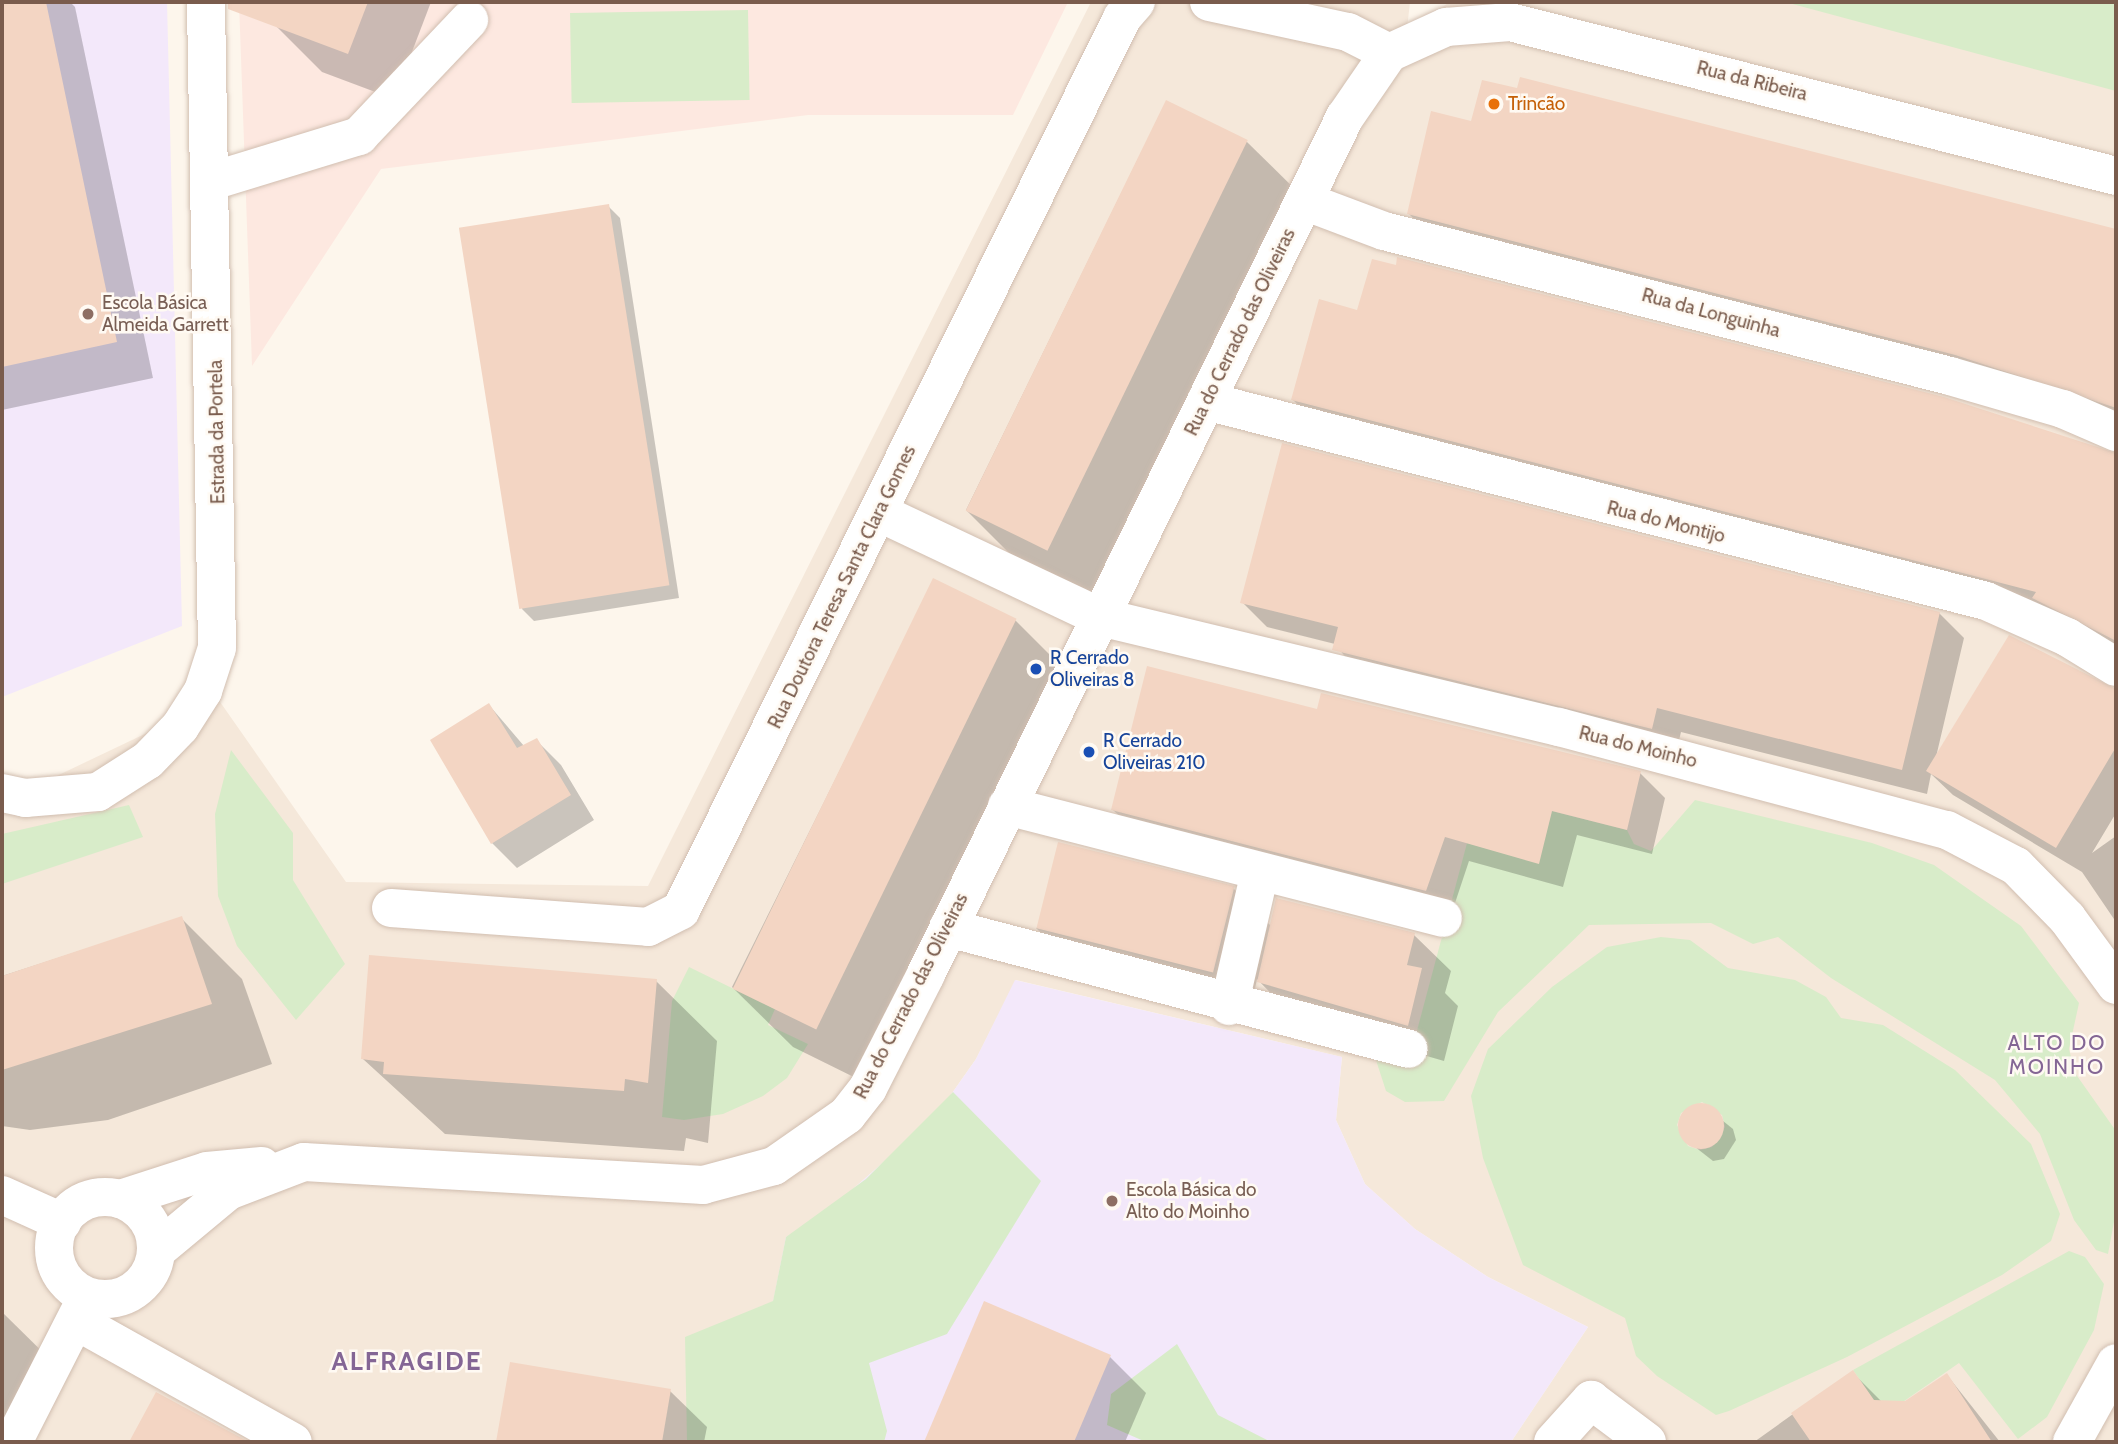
<!DOCTYPE html>
<meta charset="utf-8">
<style>
body{margin:0}
#map{position:relative;width:2118px;height:1444px;overflow:hidden;background:#fdf6ec;font-family:Cabin,sans-serif}
div>[style]{position:absolute}
[style*='--x']{left:calc(var(--x)*1px);top:calc(var(--y)*1px);width:calc(var(--w)*1px);rotate:calc(var(--a)*1deg)}
.residential>*{inset:0;background:#f5e8da}
.commercial>*{inset:0;background:#fde8e0}
.education>*{inset:0;background:#f3e8fa}
.green>*{inset:0;background:#d8ecc9;transform-origin:0 0}
.shadow>*{inset:0;background:#0003}
.building>*{inset:0;background:#f3d5c3;transform-origin:0 0}
.round{border-radius:50%}
.roads{filter:drop-shadow(0 0 2px #d1beb0) drop-shadow(0 0 2px #d1beb0)}
.minor>*{height:38px;margin:-19px;padding:0 19px;transform-origin:19px;border-radius:19px;background:#fff}
.minor>.ring{margin:-19px;padding:0;box-sizing:content-box;background:none;border:38px solid #fff;border-radius:50%}
.dots>*{width:19px;height:19px;translate:-50% -50%;box-sizing:border-box;border:4px solid #fffaf3;border-radius:50%}
span{translate:-50% -50%;white-space:nowrap;text-align:center;line-height:1.15;-webkit-text-stroke:5px #fffaf3;paint-order:stroke}
.street-label{font-size:19px;color:#7a5c4d}
.food-label{font-size:19px;color:#c56008}
.left{translate:0 -50%;text-align:left}
.education-label{font-size:19px;color:#785e54}
.transit-label{font-size:19px;color:#164399}
.neighbourhood-label{font-size:21px;color:#846695;letter-spacing:2px}
.district-label{font-size:26px;color:#846695;font-weight:700;letter-spacing:2px}
.frame{position:absolute;inset:0;border:4px solid #7a5c4d;pointer-events:none}
</style>
<div id="map">
<div class="residential">
<div style="clip-path:polygon(1091px 2px,1410px 2px,1407px 29px,1450px 2px,1790px 2px,2116px 88px,2116px 1442px,1511px 1442px,1588px 1327px,1488px 1277px,1415px 1229px,1365px 1184px,1336px 1120px,1342px 1057px,1016px 980px,976px 1059px,936px 1116px,821px 1217px,786px 1238px,745px 1442px,2px 1442px,2px 802px,218px 699px,346px 882px,648px 886px)"></div>
</div>
<div class="commercial">
<div style="clip-path:polygon(239px 2px,1068px 2px,1013px 115px,808px 115px,381px 169px,252px 366px)"></div>
</div>
<div class="education">
<div style="clip-path:polygon(2px 2px,167px 2px,182px 626px,2px 697px)"></div>
<div style="clip-path:polygon(1015px 980px,1342px 1057px,1336px 1120px,1365px 1184px,1415px 1229px,1488px 1277px,1588px 1327px,1511px 1442px,745px 1442px,786px 1237px,821px 1217px,936px 1116px,976px 1059px)"></div>
</div>
<div class="green">
<div style="clip-path:polygon(1785px 2px,2116px 2px,2116px 91px)"></div>
<div style="left:748px;top:10px;width:90px;height:178px;rotate:89deg"></div>
<div style="clip-path:polygon(231px 750px,293px 833px,293px 880px,345px 964px,296px 1020px,237px 946px,218px 896px,215px 814px)"></div>
<div style="clip-path:polygon(1695px 800px,1872px 843px,1934px 865px,2021px 926px,2079px 1003px,2069px 1049px,2075px 1073px,2116px 1131px,2116px 1211px,2108px 1254px,2096px 1250px,2074px 1220px,2040px 1134px,1995px 1080px,1831px 978px,1778px 937px,1753px 944px,1711px 923px,1589px 925px,1498px 1012px,1444px 1101px,1405px 1102px,1386px 1091px,1375px 1057px,1411px 1053px,1467px 843px,1538px 863px,1552px 811px,1627px 830px,1634px 844px,1651px 851px)"></div>
<div style="clip-path:polygon(129px 805px,143px 837px,2px 884px,2px 834px)"></div>
<div style="clip-path:polygon(evenodd,1661px 937px,1690px 940px,1728px 968px,1795px 980px,1826px 997px,1841px 1018px,1883px 1025px,1955px 1070px,2031px 1144px,2060px 1214px,2051px 1241px,2002px 1275px,1847px 1357px,1729px 1411px,1716px 1415px,1657px 1376px,1636px 1356px,1625px 1318px,1523px 1265px,1483px 1158px,1471px 1096px,1488px 1049px,1552px 987px,1607px 947px,1661px 937px,1702px 1102px,1722px 1115px,1725px 1127px,1712px 1147px,1700px 1150px,1688px 1146px,1677px 1125px,1681px 1113px,1702px 1102px)"></div>
<div style="clip-path:polygon(689px 967px,775px 1009px,768px 1025px,808px 1044px,787px 1078px,763px 1096px,723px 1114px,684px 1120px,662px 1117px,672px 1001px)"></div>
<div style="clip-path:polygon(953px 1092px,1041px 1181px,947px 1334px,869px 1363px,887px 1431px,884px 1442px,687px 1442px,685px 1337px,773px 1301px,786px 1237px,866px 1179px)"></div>
<div style="clip-path:polygon(2069px 1251px,2085px 1257px,2104px 1284px,2094px 1330px,2047px 1417px,2018px 1439px,1959px 1363px,1884px 1415px,1853px 1370px)"></div>
<div style="clip-path:polygon(1177px 1344px,1218px 1415px,1271px 1442px,1146px 1442px,1107px 1425px,1111px 1394px)"></div>
</div>
<div class="shadow">
<div style="clip-path:polygon(2px 2px,70px 2px,75px 7px,153px 378px,2px 410px)"></div>
<div style="clip-path:polygon(284px 2px,431px 2px,394px 99px,322px 72px,276px 26px)"></div>
<div style="clip-path:polygon(1521px 79px,2116px 231px,2116px 422px,1434px 239px,1409px 214px,1472px 123px,1519px 90px)"></div>
<div style="clip-path:polygon(1166px 102px,1247px 142px,1308px 202px,1108px 610px,1027px 571px,966px 510px)"></div>
<div style="clip-path:polygon(608px 206px,620px 218px,679px 598px,534px 621px,522px 609px)"></div>
<div style="clip-path:polygon(1358px 312px,2116px 455px,2116px 653px,1318px 424px,1293px 400px)"></div>
<div style="clip-path:polygon(934px 581px,1015px 620px,1076px 681px,876px 1088px,793px 1047px,732px 987px)"></div>
<div style="clip-path:polygon(1242px 602px,1939px 613px,1964px 638px,1936px 757px,2116px 688px,2116px 813px,2092px 853px,2116px 836px,2116px 922px,2082px 872px,1953px 795px,1931px 774px,1927px 794px,1681px 732px,1676px 753px,1359px 674px,1335px 644px,1267px 627px)"></div>
<div style="clip-path:polygon(489px 705px,524px 746px,536px 740px,561px 765px,594px 820px,517px 868px,492px 843px)"></div>
<div style="clip-path:polygon(1318px 711px,1640px 773px,1665px 798px,1652px 854px,1577px 835px,1563px 887px,1469px 861px,1451px 915px,1138px 834px,1113px 810px)"></div>
<div style="clip-path:polygon(1233px 888px,1272px 927px,1414px 935px,1451px 971px,1445px 993px,1458px 1006px,1444px 1061px,1295px 1018px,1257px 979px,1251px 1006px,1072px 964px,1036px 928px)"></div>
<div style="clip-path:polygon(181px 918px,242px 979px,272px 1064px,108px 1120px,30px 1130px,2px 1126px,2px 976px)"></div>
<div style="clip-path:polygon(656px 981px,717px 1041px,708px 1143px,686px 1138px,684px 1151px,445px 1134px,363px 1059px)"></div>
<div style="clip-path:polygon(1702px 1104px,1733px 1129px,1736px 1140px,1724px 1159px,1713px 1161px,1681px 1136px,1682px 1114px)"></div>
<div style="clip-path:polygon(985px 1303px,1110px 1357px,1146px 1393px,1125px 1442px,926px 1442px)"></div>
<div style="clip-path:polygon(2px 1312px,66px 1375px,2px 1442px)"></div>
<div style="clip-path:polygon(512px 1364px,670px 1391px,707px 1427px,704px 1442px,498px 1442px)"></div>
<div style="clip-path:polygon(1852px 1372px,1882px 1402px,1906px 1402px,1947px 1375px,2000px 1442px,1754px 1442px)"></div>
</div>
<div class="building">
<div style="clip-path:polygon(2px 2px,46px 2px,117px 342px,2px 367px)"></div>
<div style="clip-path:polygon(228px 2px,368px 2px,348px 54px,228px 9px)"></div>
<div style="clip-path:polygon(1520px 77px,2116px 229px,2116px 408px,1955px 355px,1407px 214px,1431px 111px,1471px 121px,1482px 80px,1517px 88px)"></div>
<div style="left:1166px;top:100px;width:91px;height:457px;rotate:26deg"></div>
<div style="left:609px;top:204px;width:386px;height:152px;rotate:81deg"></div>
<div style="clip-path:polygon(1397px 257px,1944px 397px,2116px 453px,2116px 641px,2032px 598px,2036px 592px,1291px 400px,1319px 299px,1357px 310px,1372px 259px,1396px 265px)"></div>
<div style="clip-path:polygon(1282px 443px,1940px 612px,1902px 770px,1657px 708px,1652px 729px,1332px 650px,1338px 627px,1240px 603px)"></div>
<div style="left:933px;top:578px;width:93px;height:457px;rotate:26deg"></div>
<div style="clip-path:polygon(2009px 635px,2116px 689px,2116px 747px,2056px 848px,1926px 771px)"></div>
<div style="clip-path:polygon(1147px 666px,1317px 709px,1321px 693px,1641px 771px,1627px 830px,1552px 811px,1539px 864px,1445px 837px,1426px 891px,1111px 810px)"></div>
<div style="clip-path:polygon(489px 703px,517px 748px,537px 738px,571px 795px,491px 844px,430px 740px)"></div>
<div style="left:1058px;top:842px;width:182px;height:89px;rotate:14deg"></div>
<div style="clip-path:polygon(1276px 898px,1415px 933px,1407px 965px,1422px 968px,1408px 1026px,1257px 982px)"></div>
<div style="clip-path:polygon(182px 916px,212px 1004px,2px 1070px,2px 976px)"></div>
<div style="clip-path:polygon(369px 955px,657px 979px,648px 1083px,625px 1079px,624px 1091px,383px 1074px,384px 1062px,361px 1059px)"></div>
<div class="round" style="left:1678px;top:1103px;width:46px;height:46px"></div>
<div style="clip-path:polygon(984px 1301px,1111px 1355px,1074px 1442px,924px 1442px)"></div>
<div style="clip-path:polygon(510px 1362px,671px 1389px,662px 1442px,496px 1442px)"></div>
<div style="clip-path:polygon(1853px 1370px,1874px 1400px,1905px 1401px,1947px 1373px,1992px 1442px,1811px 1442px,1791px 1413px)"></div>
<div style="clip-path:polygon(156px 1392px,221px 1427px,249px 1442px,129px 1442px)"></div>
</div>
<div class="roads">
<div class="minor">
<div style="--x:1209;--y:2;--w:142;--a:12.2"></div>
<div style="--x:1348;--y:32;--w:46;--a:27.1"></div>
<div style="--x:1389;--y:53;--w:63;--a:-24.5"></div>
<div style="--x:1446;--y:27;--w:64;--a:-4.5"></div>
<div style="--x:1510;--y:22;--w:625;--a:14.26"></div>
<div style="--x:212;--y:181;--w:154;--a:-17"></div>
<div style="--x:359;--y:136;--w:160;--a:-46.5"></div>
<div style="--x:1304;--y:201;--w:85;--a:20.6"></div>
<div style="--x:1384;--y:231;--w:584;--a:14.37"></div>
<div style="--x:1950;--y:376;--w:118;--a:16.3"></div>
<div style="--x:2063;--y:409;--w:58;--a:23.5"></div>
<div style="--x:1206;--y:401;--w:805;--a:14.38"></div>
<div style="--x:1986;--y:601;--w:89;--a:24"></div>
<div style="--x:2067;--y:637;--w:57;--a:31.5"></div>
<div style="--x:880;--y:513;--w:243;--a:25.3"></div>
<div style="--x:1100;--y:617;--w:472;--a:13.5"></div>
<div style="--x:1559;--y:727;--w:401;--a:14.9"></div>
<div style="--x:1947;--y:830;--w:78;--a:27.6"></div>
<div style="--x:2016;--y:866;--w:73;--a:45.6"></div>
<div style="--x:2067;--y:918;--w:83;--a:53.8"></div>
<div style="--x:2;--y:793;--w:24;--a:12"></div>
<div style="--x:25;--y:798;--w:73;--a:-4.7"></div>
<div style="--x:98;--y:792;--w:59;--a:-32.6"></div>
<div style="--x:148;--y:760;--w:46;--a:-45.9"></div>
<div style="--x:180;--y:727;--w:43;--a:-57.4"></div>
<div style="--x:203;--y:691;--w:45;--a:-72"></div>
<div style="--x:217;--y:648;--w:646;--a:-90.98"></div>
<div style="--x:1007;--y:806;--w:450;--a:14.4"></div>
<div style="--x:391;--y:908;--w:258;--a:4.2"></div>
<div style="--x:648;--y:927;--w:37;--a:-27"></div>
<div style="--x:681;--y:910;--w:995;--a:-63.69"></div>
<div style="--x:1122;--y:18;--w:21;--a:-49"></div>
<div style="--x:948;--y:928;--w:476;--a:14.7"></div>
<div style="--x:1229;--y:1006;--w:133;--a:-77"></div>
<div style="--x:2;--y:1195;--w:66;--a:24.2"></div>
<div class="ring" style="left:54px;top:1197px;width:64px;height:64px"></div>
<div style="--x:120;--y:1199;--w:91;--a:-17.8"></div>
<div style="--x:207;--y:1171;--w:55;--a:-5.2"></div>
<div style="--x:156;--y:1251;--w:94;--a:-39.8"></div>
<div style="--x:228;--y:1191;--w:81;--a:-20.9"></div>
<div style="--x:304;--y:1162;--w:400;--a:3.3"></div>
<div style="--x:703;--y:1185;--w:73;--a:-15"></div>
<div style="--x:774;--y:1166;--w:89;--a:-34.9"></div>
<div style="--x:847;--y:1115;--w:34;--a:-52"></div>
<div style="--x:868;--y:1088;--w:128;--a:-63"></div>
<div style="--x:926;--y:974;--w:954;--a:-63.95"></div>
<div style="--x:1345;--y:117;--w:78;--a:-55.5"></div>
<div style="--x:78;--y:1322;--w:246;--a:29.2"></div>
<div style="--x:13;--y:1442;--w:161;--a:-63"></div>
<div style="--x:1553;--y:1442;--w:57;--a:-47.9"></div>
<div style="--x:1591;--y:1400;--w:70;--a:36.9"></div>
<div style="--x:2072;--y:1442;--w:90;--a:-60.9"></div>
</div>
</div>
<div class="dots">
<div style="left:1494px;top:104px;background:#e8710a"></div>
<div style="left:88px;top:314px;background:#8d6e63"></div>
<div style="left:1036px;top:669px;background:#1a4fb4"></div>
<div style="left:1089px;top:752px;background:#1a4fb4"></div>
<div style="left:1112px;top:1201px;background:#8d6e63"></div>
</div>
<div class="street-label">
<span style="left:1752px;top:81px;rotate:14deg">Rua da Ribeira</span>
<span style="left:1711px;top:313px;rotate:15deg">Rua da Longuinha</span>
<span style="left:1240px;top:332px;rotate:-64deg">Rua do Cerrado das Oliveiras</span>
<span style="left:217px;top:432px;rotate:-91deg">Estrada da Portela</span>
<span style="left:1666px;top:522px;rotate:14deg">Rua do Montijo</span>
<span style="left:842px;top:587px;rotate:-64deg">Rua Doutora Teresa Santa Clara Gomes</span>
<span style="left:1638px;top:747px;rotate:14deg">Rua do Moinho</span>
<span style="left:911px;top:996px;rotate:-63deg">Rua do Cerrado das Oliveiras</span>
</div>
<div class="food-label">
<span class="left" style="left:1508px;top:104px">Trincão</span>
</div>
<div class="education-label">
<span class="left" style="left:102px;top:314px">Escola Básica<br>Almeida Garrett</span>
<span class="left" style="left:1126px;top:1201px">Escola Básica do<br>Alto do Moinho</span>
</div>
<div class="transit-label">
<span class="left" style="left:1050px;top:669px">R Cerrado<br>Oliveiras 8</span>
<span class="left" style="left:1103px;top:752px">R Cerrado<br>Oliveiras 210</span>
</div>
<div class="neighbourhood-label">
<span style="left:2057px;top:1055px">ALTO DO<br>MOINHO</span>
</div>
<div class="district-label">
<span style="left:407px;top:1362px">ALFRAGIDE</span>
</div>
<div class="frame"></div>
</div>
